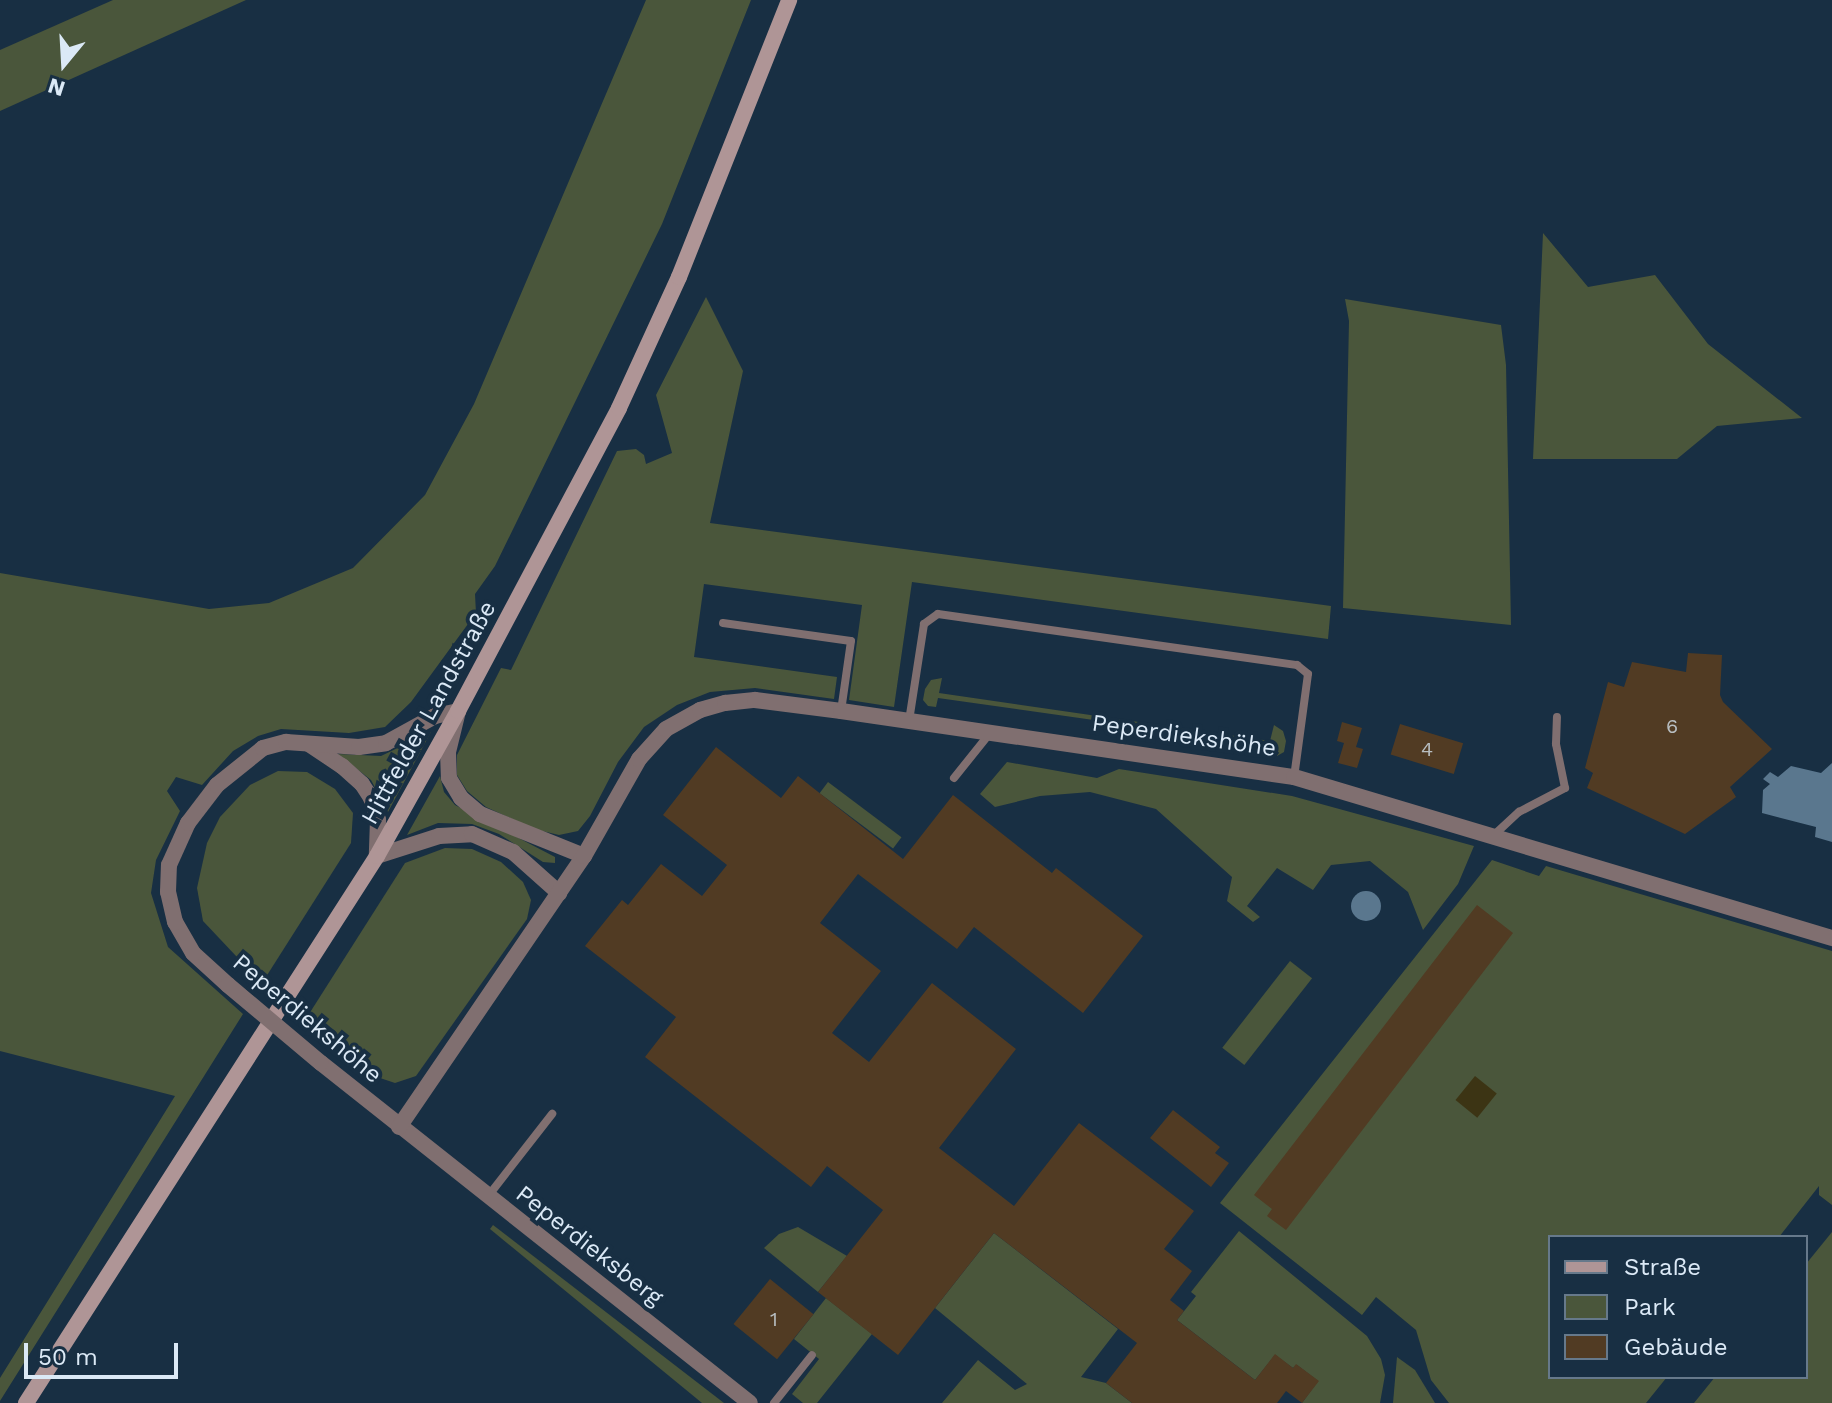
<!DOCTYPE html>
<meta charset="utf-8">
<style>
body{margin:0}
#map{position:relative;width:1832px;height:1403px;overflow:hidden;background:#182f43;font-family:"Work Sans",sans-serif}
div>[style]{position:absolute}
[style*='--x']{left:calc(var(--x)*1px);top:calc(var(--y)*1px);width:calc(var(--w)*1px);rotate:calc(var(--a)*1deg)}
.green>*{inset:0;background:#4a563b;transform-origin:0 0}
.sand>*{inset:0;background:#3c3414;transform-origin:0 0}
.water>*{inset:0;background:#5a778e}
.round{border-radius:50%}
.building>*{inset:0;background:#513b23;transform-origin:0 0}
.lane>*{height:8px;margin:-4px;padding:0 4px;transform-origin:4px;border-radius:4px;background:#806f70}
.street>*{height:16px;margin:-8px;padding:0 8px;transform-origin:8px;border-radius:8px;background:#806f70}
.secondary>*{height:16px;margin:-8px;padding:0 8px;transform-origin:8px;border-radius:8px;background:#af9596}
.street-bridge>*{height:16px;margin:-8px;padding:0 8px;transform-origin:8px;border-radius:8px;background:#806f70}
span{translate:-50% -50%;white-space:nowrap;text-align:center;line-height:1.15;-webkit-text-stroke:8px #182f43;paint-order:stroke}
.number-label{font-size:20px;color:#b8bec1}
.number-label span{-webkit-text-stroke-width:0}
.street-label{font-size:24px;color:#dbe9f6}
.legend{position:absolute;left:1548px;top:1235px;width:260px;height:144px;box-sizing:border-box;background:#182f43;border:2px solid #66798b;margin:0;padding:10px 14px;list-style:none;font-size:24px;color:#dbe9f6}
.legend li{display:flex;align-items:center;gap:16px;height:40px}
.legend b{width:40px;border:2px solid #66798b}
.north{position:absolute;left:24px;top:24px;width:80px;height:80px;-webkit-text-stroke:6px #182f43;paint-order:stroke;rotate:198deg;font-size:22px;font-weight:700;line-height:32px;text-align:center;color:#dbe9f6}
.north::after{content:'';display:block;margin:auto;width:28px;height:36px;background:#dbe9f6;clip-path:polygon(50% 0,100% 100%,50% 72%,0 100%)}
.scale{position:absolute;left:24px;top:1343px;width:154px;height:36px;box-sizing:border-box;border:4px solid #dbe9f6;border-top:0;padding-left:10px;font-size:24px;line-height:28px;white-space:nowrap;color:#dbe9f6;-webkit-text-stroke:6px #182f43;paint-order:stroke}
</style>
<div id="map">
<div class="green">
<div style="clip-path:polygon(113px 0,246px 0,0 111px,0 50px)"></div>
<div style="clip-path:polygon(646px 0,751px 0,662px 224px,495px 566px,475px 594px,476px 613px,411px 702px,385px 727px,349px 733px,281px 729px,258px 736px,233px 751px,202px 785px,176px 777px,167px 791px,180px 811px,156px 860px,151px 893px,168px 947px,243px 1014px,0 1401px,0 1378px,175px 1096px,0 1051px,0 573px,209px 609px,269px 603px,353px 568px,425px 495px,474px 404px)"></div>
<div style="clip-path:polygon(1543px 233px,1588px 287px,1655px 275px,1708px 344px,1802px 418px,1717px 426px,1677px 459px,1533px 459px)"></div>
<div style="clip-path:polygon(706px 297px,743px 371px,710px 523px,1331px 606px,1328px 639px,912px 582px,894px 707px,849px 700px,862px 605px,704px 584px,694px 657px,837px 677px,834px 699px,755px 688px,710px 692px,677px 705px,644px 727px,618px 762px,590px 816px,578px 831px,559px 835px,534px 829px,486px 807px,467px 791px,457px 775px,457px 755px,501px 668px,511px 670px,617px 451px,636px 449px,644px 455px,646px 464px,672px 453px,656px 395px)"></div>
<div style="clip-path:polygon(1345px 299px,1501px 325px,1506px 365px,1511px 625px,1343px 608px,1349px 321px)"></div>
<div style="clip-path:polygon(942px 678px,939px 693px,1270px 741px,1274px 725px,1283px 731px,1286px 741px,1284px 752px,1277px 756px,1269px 754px,1270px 745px,938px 698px,936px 707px,928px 706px,923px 700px,925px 689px,931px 680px)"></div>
<div style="clip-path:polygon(431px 732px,388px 812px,371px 780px,338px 754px,381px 756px)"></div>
<div style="clip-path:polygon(1007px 762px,1097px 778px,1119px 769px,1292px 796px,1474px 846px,1458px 884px,1423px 930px,1408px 892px,1370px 861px,1331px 865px,1313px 890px,1277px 868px,1247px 906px,1260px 917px,1253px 922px,1227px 901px,1232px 877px,1156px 809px,1090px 792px,1040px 796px,995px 807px,980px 794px)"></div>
<div style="clip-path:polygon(278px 771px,307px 772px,335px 789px,353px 813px,351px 843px,264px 980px,236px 956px,203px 921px,197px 888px,207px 843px,220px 817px,250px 785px)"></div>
<div style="clip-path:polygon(440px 776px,444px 792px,455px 805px,555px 857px,555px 863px,543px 862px,499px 834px,472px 824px,438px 823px,407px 835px)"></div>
<div style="left:828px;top:782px;width:92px;height:14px;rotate:37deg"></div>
<div style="clip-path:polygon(445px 848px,472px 849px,501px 862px,523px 882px,531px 900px,527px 919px,416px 1076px,395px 1083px,374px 1076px,343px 1050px,309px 1014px,405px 863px)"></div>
<div style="clip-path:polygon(1492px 860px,1539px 876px,1546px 866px,1832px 951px,1832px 1205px,1819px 1195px,1819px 1186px,1779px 1237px,1550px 1237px,1550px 1377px,1667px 1377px,1646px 1403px,1449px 1403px,1431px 1380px,1416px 1330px,1376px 1297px,1362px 1315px,1220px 1203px)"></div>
<div style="left:1290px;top:961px;width:28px;height:110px;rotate:38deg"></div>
<div style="clip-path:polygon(493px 1225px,724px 1403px,702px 1403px,490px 1229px)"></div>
<div style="clip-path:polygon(798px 1227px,847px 1256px,818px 1292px,764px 1248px,779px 1234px)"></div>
<div style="clip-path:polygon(1239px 1231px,1367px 1336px,1381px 1359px,1385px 1375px,1380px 1403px,1302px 1403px,1318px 1381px,1297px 1365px,1293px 1368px,1275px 1355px,1255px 1380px,1177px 1320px,1196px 1296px,1191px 1292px)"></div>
<div style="clip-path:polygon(1832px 1232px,1832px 1403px,1694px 1403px,1715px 1377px,1806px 1377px,1806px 1264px)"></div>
<div style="clip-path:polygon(994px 1233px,1118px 1329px,1081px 1377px,1106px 1383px,1132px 1403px,942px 1403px,978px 1360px,1015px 1390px,1027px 1384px,935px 1308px)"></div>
<div style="clip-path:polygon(826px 1298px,872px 1334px,817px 1403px,803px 1403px,792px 1394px,819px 1359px,794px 1339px)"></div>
<div style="clip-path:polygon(1397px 1357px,1415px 1370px,1435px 1403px,1393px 1403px)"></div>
</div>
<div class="sand">
<div style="left:1475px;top:1076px;width:28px;height:31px;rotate:39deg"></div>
</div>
<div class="water">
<div style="clip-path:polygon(1832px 763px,1832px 842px,1815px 837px,1816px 827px,1762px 813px,1763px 790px,1770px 784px,1763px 779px,1770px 772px,1778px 777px,1791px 766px,1821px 773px)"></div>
<div class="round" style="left:1351px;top:891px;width:30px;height:30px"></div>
</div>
<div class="building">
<div style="clip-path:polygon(1688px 653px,1722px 655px,1720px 695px,1723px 702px,1772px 749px,1730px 787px,1736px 797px,1685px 834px,1587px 788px,1593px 773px,1585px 768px,1608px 682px,1624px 687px,1632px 662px,1686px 672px)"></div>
<div style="clip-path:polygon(1342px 722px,1362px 728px,1356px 747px,1363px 749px,1357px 768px,1338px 763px,1344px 743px,1337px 741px)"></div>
<div style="left:1400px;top:724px;width:66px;height:32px;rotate:17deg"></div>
<div style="clip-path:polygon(716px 747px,781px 798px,798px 776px,903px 859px,953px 795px,1052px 873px,1056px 868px,1143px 936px,1083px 1013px,974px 927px,957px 949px,858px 874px,820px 923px,881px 971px,832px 1033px,869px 1062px,932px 983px,1016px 1049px,939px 1148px,1014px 1206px,1079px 1123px,1194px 1211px,1164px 1249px,1192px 1271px,1170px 1300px,1184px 1311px,1177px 1320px,1255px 1380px,1275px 1354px,1293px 1368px,1296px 1364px,1319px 1381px,1302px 1403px,1286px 1391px,1277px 1403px,1132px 1403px,1106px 1383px,1137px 1343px,994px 1233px,898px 1355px,818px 1292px,883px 1210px,827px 1166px,811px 1187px,645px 1057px,676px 1017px,585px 946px,622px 900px,628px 905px,661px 864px,702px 896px,727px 865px,663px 815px)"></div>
<div style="clip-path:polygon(1477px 905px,1513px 933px,1286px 1230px,1267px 1216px,1272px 1209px,1254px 1195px)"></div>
<div style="clip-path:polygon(1173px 1110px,1220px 1147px,1215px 1153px,1229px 1163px,1211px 1187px,1150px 1138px)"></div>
<div style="left:770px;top:1279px;width:56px;height:58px;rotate:39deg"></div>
</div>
<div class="lane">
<div style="--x:723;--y:623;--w:129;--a:8"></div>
<div style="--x:851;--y:641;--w:71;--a:98.1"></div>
<div style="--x:909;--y:721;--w:98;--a:-81.2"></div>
<div style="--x:924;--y:624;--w:17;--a:-36"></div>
<div style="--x:938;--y:614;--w:363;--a:8.1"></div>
<div style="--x:1297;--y:665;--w:14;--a:39"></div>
<div style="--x:1308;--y:674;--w:104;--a:97.7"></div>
<div style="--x:954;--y:778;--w:58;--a:-51.3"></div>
<div style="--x:1494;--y:835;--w:34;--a:-43"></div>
<div style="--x:1519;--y:812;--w:52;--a:-27.6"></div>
<div style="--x:1565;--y:788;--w:45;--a:-101.6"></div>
<div style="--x:1556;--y:744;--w:27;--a:-88"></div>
<div style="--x:489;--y:1195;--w:103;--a:-52.1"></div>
<div style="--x:774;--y:1403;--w:61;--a:-51.6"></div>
</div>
<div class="street">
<div style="--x:309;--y:744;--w:40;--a:34"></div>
<div style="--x:342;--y:766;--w:27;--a:42"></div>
<div style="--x:362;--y:784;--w:17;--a:57"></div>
<div style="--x:371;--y:798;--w:23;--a:72"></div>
<div style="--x:378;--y:820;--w:36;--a:92"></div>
<div style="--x:377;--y:856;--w:65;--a:-17.9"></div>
<div style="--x:439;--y:836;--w:33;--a:-3"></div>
<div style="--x:472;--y:834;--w:45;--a:23.7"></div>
<div style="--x:513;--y:852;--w:62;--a:41.7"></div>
<div style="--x:228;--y:985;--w:47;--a:-137.6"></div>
<div style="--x:193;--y:953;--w:36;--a:-120"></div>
<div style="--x:175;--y:922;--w:31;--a:-103"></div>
<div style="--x:168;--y:892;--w:27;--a:-88"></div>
<div style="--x:169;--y:865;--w:46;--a:-65.7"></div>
<div style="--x:188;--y:823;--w:48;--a:-52.7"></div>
<div style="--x:217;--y:785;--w:59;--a:-38.8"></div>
<div style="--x:263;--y:748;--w:24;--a:-15"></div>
<div style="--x:286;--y:742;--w:73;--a:3.9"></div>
<div style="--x:359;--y:747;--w:27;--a:-8"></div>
<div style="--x:386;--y:743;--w:56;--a:-28.9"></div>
<div style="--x:435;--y:716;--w:24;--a:-12"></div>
<div style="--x:458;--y:711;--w:42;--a:103.7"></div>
<div style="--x:448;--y:752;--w:26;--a:88"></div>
<div style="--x:449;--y:778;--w:23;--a:59"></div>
<div style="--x:461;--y:798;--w:25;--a:40"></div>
<div style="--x:480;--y:814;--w:112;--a:22"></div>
<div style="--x:321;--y:1063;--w:547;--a:38.4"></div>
<div style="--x:399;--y:1127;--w:328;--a:-55.7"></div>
<div style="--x:584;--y:856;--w:112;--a:-60.4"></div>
<div style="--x:639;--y:759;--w:40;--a:-48"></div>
<div style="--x:666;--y:729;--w:39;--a:-29"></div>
<div style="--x:700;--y:710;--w:26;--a:-16"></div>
<div style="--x:725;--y:703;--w:30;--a:-6"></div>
<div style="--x:755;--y:700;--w:87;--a:7.3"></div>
<div style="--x:841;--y:711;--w:458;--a:8.3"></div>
<div style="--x:1294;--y:777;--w:562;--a:16.66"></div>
</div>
<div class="secondary">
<div style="--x:26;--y:1403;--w:650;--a:-57.31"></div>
<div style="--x:377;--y:856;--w:166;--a:-60.8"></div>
<div style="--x:458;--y:711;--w:343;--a:-62"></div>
<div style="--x:619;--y:408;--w:144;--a:-65.4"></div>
<div style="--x:679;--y:277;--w:298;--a:-68.3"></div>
</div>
<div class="street-bridge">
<div style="--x:228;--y:985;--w:121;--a:40"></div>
</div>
<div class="number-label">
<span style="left:1672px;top:726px">6</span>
<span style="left:1427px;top:749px">4</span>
<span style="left:774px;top:1319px">1</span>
</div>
<div class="street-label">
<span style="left:429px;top:713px;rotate:-61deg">Hittfelder Landstraße</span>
<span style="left:1184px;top:736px;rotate:8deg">Peperdiekshöhe</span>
<span style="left:307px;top:1019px;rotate:40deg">Peperdiekshöhe</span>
<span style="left:589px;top:1246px;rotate:38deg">Peperdieksberg</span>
</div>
<ul class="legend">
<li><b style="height:10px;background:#af9596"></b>Straße</li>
<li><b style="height:22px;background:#4a563b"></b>Park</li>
<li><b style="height:22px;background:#513b23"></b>Gebäude</li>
</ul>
<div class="north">N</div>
<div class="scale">50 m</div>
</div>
